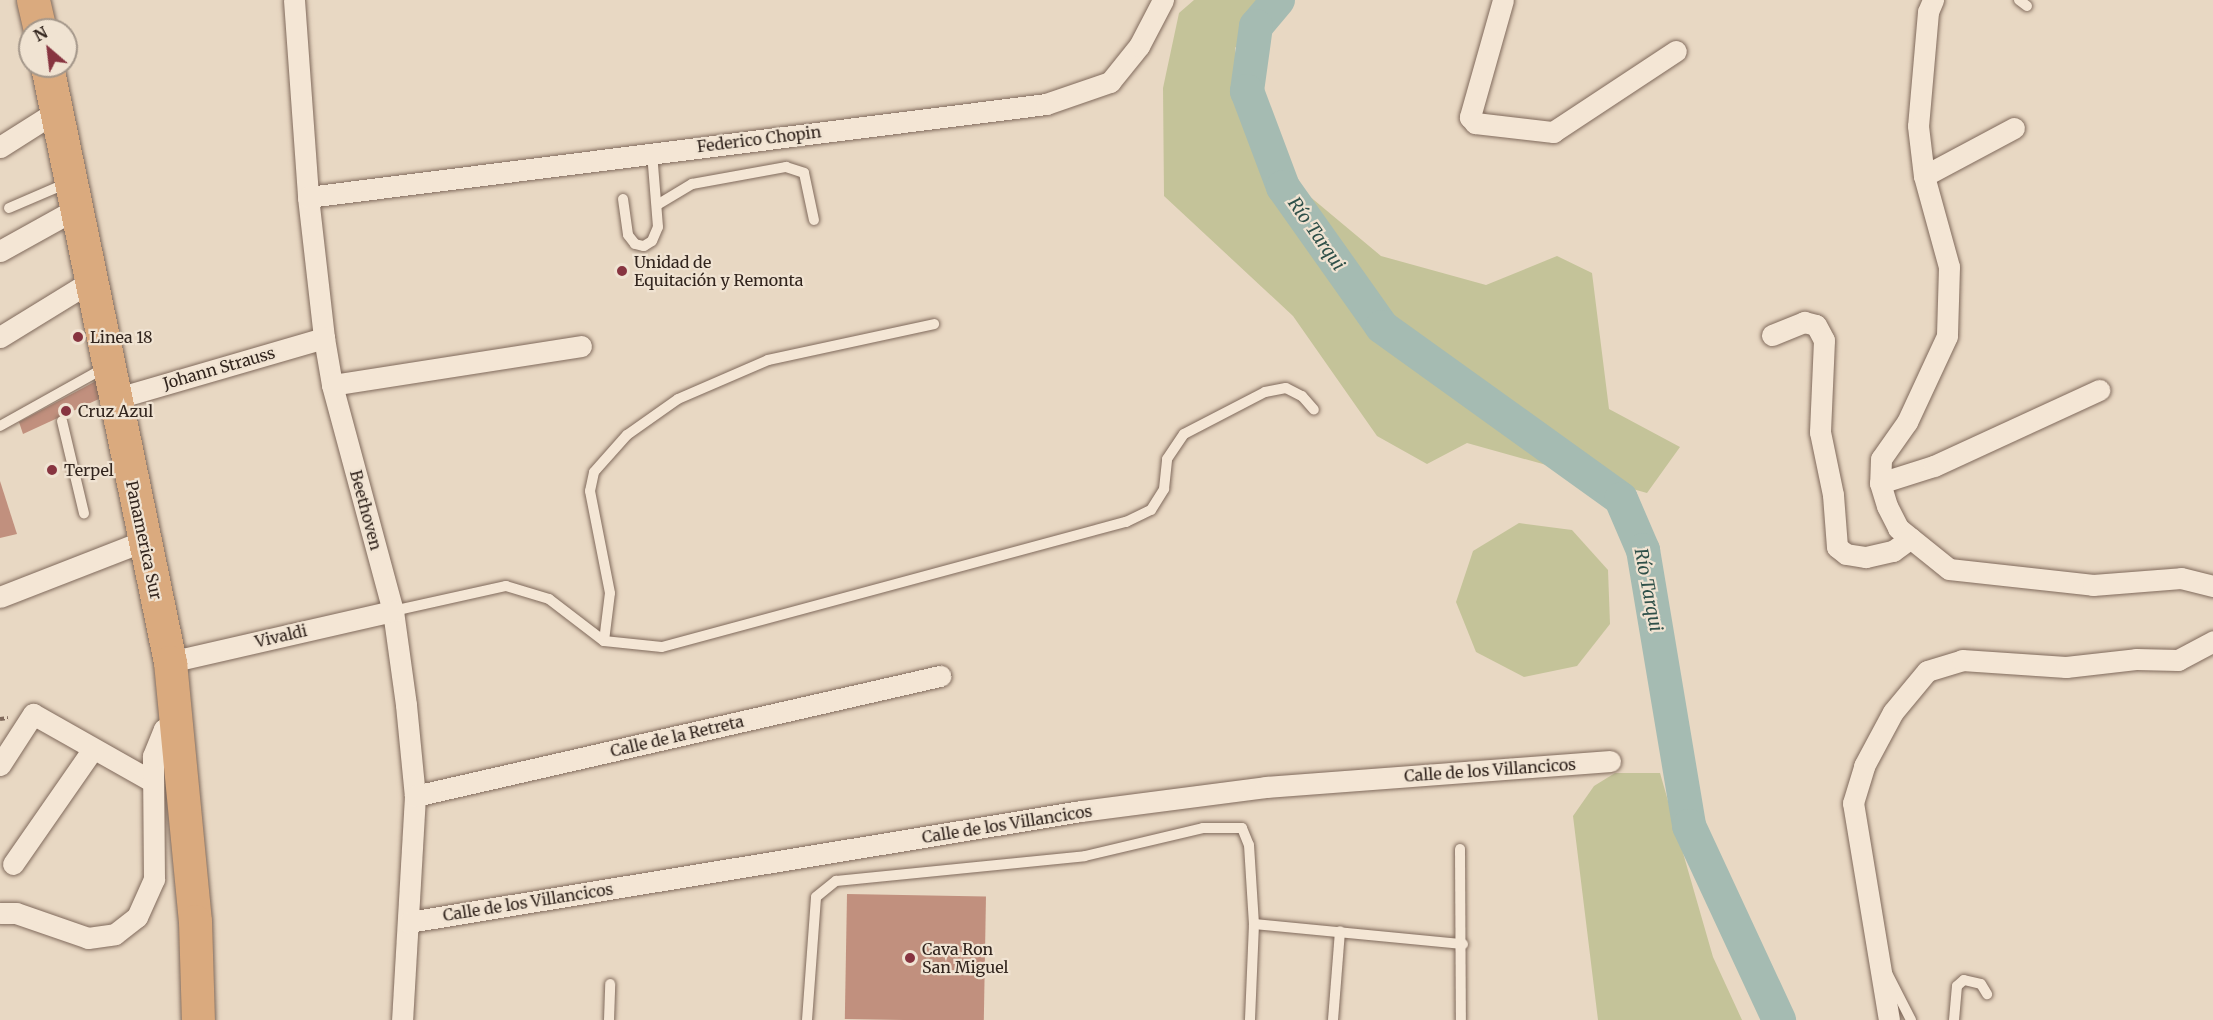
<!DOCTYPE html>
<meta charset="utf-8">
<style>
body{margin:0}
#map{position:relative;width:2213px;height:1020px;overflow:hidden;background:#e8d8c3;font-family:Merriweather,serif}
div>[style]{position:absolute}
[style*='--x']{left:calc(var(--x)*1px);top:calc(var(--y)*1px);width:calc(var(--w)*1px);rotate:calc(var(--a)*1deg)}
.green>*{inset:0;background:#c4c399}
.river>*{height:34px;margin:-17px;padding:0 17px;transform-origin:17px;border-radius:17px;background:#a5bbb2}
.building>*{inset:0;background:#c1907e;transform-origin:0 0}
.path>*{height:4px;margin-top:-2px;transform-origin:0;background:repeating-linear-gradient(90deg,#806a5c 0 4.5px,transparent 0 7.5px)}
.roads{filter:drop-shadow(0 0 2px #806a5c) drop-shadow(0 0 2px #806a5c)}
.service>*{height:10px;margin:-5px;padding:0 5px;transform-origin:5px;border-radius:5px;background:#f4e6d5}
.minor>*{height:21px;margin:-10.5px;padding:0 10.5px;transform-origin:10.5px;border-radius:10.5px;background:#f4e6d5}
.trunk>*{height:33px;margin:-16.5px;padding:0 16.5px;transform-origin:16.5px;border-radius:16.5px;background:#daaa7e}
.dots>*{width:16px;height:16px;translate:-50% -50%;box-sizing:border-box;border:3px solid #f0e3d2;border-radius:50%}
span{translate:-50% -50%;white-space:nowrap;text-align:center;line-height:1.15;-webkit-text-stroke:4.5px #f0e3d2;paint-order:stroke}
.street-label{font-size:16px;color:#32251e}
.poi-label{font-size:16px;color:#32251e}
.left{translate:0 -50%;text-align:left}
.water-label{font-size:18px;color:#2f5049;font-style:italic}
.north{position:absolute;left:18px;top:18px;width:60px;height:60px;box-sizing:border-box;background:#f0e3d2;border:2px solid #a4978a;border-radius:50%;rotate:332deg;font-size:16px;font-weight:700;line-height:24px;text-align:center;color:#32251e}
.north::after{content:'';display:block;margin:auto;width:21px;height:27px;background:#873440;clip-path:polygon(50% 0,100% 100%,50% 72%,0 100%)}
</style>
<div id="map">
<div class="green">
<div style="clip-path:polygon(1194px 0,1272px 0,1235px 48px,1241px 107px,1271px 175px,1308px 195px,1381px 256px,1486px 285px,1557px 256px,1592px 273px,1609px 409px,1680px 447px,1647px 493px,1467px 443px,1427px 464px,1377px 436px,1293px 316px,1164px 196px,1163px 88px,1179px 13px)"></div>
<div style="clip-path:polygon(1519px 523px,1572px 530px,1608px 570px,1610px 624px,1577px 666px,1524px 677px,1476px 652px,1456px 602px,1473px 551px)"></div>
<div style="clip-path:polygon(1615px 773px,1660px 773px,1713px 957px,1742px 1020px,1598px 1020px,1573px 816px,1594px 786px)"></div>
</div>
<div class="river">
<div style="--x:1278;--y:0;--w:34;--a:130"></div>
<div style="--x:1256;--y:26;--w:66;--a:97.9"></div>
<div style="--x:1247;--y:91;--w:103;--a:69.4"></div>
<div style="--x:1283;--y:187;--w:171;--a:54.7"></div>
<div style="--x:1382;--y:327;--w:294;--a:35.7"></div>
<div style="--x:1621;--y:499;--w:56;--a:66.7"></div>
<div style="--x:1643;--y:550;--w:280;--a:80.5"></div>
<div style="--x:1689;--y:826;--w:214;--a:65.1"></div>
</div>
<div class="building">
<div style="clip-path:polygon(96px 381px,101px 398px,23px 434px,19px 422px)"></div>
<div style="clip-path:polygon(0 481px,17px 534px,0 538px)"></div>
<div style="left:847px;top:894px;width:139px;height:125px;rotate:1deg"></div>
</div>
<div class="path">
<div style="--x:0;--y:719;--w:8;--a:-7"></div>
</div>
<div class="roads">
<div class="service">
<div style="--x:2019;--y:0;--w:10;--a:37"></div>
<div style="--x:623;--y:199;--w:36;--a:82"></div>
<div style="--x:628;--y:235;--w:11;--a:52"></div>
<div style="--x:635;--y:244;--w:9;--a:13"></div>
<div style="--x:644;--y:246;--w:9;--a:-32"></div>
<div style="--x:652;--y:241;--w:15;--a:-67"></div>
<div style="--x:658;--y:227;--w:74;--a:-94.6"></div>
<div style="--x:657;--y:205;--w:41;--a:-31"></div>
<div style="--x:692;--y:184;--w:96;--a:-10.3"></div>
<div style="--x:786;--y:167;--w:19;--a:18"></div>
<div style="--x:804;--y:173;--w:48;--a:78"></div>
<div style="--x:9;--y:208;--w:63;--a:-23.3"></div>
<div style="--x:62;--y:421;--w:95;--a:76.6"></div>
<div style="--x:0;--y:426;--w:121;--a:-29.1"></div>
<div style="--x:393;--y:611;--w:116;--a:-12.5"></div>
<div style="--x:506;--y:586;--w:45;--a:16.8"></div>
<div style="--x:549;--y:599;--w:69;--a:37.4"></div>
<div style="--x:604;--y:641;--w:58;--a:5.9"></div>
<div style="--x:662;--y:647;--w:481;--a:-15.1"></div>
<div style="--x:1126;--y:522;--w:28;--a:-26"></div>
<div style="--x:1151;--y:510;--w:25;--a:-58"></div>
<div style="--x:1164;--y:489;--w:30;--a:-84"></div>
<div style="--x:1167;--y:459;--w:30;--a:-56"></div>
<div style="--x:1184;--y:434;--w:91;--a:-27.4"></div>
<div style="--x:1265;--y:392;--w:21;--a:-11"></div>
<div style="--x:1286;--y:388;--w:18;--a:27"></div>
<div style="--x:1302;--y:396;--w:18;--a:49"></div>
<div style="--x:604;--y:641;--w:48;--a:-82.9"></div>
<div style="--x:610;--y:593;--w:104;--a:-101.1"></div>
<div style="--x:590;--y:491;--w:19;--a:-78"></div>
<div style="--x:594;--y:472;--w:50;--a:-48.3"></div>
<div style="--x:627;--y:435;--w:62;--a:-35.2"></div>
<div style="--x:678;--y:399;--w:98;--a:-23.4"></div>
<div style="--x:768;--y:360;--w:170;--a:-12.2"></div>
<div style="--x:1460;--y:849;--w:171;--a:89.7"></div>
<div style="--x:1254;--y:924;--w:210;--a:5.5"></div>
<div style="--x:1887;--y:973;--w:53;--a:62.9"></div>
<div style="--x:609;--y:1020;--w:36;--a:-88"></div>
<div style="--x:807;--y:1020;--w:123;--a:-85.8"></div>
<div style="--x:816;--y:897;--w:26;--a:-39"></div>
<div style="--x:836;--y:881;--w:250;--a:-5.7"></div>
<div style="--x:1085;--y:856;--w:121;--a:-13.3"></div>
<div style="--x:1203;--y:828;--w:39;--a:0"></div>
<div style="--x:1242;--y:828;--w:18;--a:68"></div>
<div style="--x:1249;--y:845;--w:79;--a:86.4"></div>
<div style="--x:1254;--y:924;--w:96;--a:92.4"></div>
<div style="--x:1333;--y:1020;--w:89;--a:-85.5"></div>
<div style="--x:1954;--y:1020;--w:34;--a:-85"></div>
<div style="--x:1957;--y:986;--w:9;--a:-41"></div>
<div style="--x:1964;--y:980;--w:17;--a:13"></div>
<div style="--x:1981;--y:984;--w:12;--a:59"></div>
</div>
<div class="minor">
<div style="--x:294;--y:0;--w:197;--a:85.9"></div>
<div style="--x:308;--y:197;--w:142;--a:83.5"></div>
<div style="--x:324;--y:338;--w:48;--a:80.3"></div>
<div style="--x:332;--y:385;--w:234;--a:74.9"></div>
<div style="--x:393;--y:611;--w:95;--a:82.1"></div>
<div style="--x:406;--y:705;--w:91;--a:84.4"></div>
<div style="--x:415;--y:796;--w:224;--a:93.3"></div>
<div style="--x:1503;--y:0;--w:122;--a:105.8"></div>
<div style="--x:1470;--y:117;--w:8;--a:50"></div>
<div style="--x:1475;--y:123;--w:79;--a:6.6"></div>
<div style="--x:1553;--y:132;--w:147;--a:-33.4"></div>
<div style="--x:1933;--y:0;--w:13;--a:113"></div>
<div style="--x:1928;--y:12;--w:114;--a:95"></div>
<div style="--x:1918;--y:126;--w:50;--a:83.2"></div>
<div style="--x:1924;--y:176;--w:94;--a:74.6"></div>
<div style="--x:1949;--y:267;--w:69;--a:91.7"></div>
<div style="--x:1947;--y:336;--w:95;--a:114.9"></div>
<div style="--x:1907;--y:422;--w:45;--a:125.1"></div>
<div style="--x:1881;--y:459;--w:24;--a:92"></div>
<div style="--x:1880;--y:483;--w:24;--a:73"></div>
<div style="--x:1887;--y:506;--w:25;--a:63"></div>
<div style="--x:1898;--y:528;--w:65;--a:38.8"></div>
<div style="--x:1949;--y:569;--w:145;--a:6.3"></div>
<div style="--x:2093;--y:585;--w:88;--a:-4.5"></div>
<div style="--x:2181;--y:578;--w:33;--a:14"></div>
<div style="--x:0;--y:147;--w:67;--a:-32.3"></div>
<div style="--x:1924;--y:176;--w:102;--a:-28.1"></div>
<div style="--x:308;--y:197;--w:744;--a:-7.18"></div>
<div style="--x:1046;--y:104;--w:68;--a:-19"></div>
<div style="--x:1110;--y:82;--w:46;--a:-51.1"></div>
<div style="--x:1139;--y:46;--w:52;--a:-62.4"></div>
<div style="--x:0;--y:251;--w:85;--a:-29"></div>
<div style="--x:1772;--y:335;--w:35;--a:-22"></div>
<div style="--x:1804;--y:322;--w:12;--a:14"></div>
<div style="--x:1816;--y:325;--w:17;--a:62"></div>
<div style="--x:1824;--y:340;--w:92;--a:92.5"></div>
<div style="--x:1820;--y:432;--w:64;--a:78.3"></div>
<div style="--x:1833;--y:495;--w:52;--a:85.6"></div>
<div style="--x:1837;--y:547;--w:11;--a:38"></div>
<div style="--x:1846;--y:554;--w:20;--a:9"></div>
<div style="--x:1866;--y:557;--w:28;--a:-13"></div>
<div style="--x:1893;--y:551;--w:22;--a:-36"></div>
<div style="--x:0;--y:337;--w:107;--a:-31.6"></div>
<div style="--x:332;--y:385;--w:252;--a:-8.9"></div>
<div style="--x:114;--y:399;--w:219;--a:-16.2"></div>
<div style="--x:1880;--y:483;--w:57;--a:-17.5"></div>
<div style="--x:1934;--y:466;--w:182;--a:-24.7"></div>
<div style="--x:0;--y:597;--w:155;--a:-21.3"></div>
<div style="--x:170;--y:662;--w:229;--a:-12.9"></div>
<div style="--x:0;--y:765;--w:61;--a:-57.1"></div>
<div style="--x:33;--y:714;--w:138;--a:29.5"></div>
<div style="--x:415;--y:796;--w:539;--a:-12.88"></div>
<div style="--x:13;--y:864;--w:140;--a:-55.2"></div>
<div style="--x:0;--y:913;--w:16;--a:0"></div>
<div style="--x:16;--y:913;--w:76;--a:19.1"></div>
<div style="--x:88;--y:938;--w:27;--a:-8"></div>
<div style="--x:115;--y:934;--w:28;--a:-38"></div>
<div style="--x:137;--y:917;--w:42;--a:-65.9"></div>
<div style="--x:154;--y:879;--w:123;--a:-90.5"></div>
<div style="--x:153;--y:756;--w:29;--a:-68"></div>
<div style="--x:164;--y:729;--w:16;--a:-27"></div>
<div style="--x:409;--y:922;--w:681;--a:-9.38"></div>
<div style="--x:1081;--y:811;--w:187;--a:-7.4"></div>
<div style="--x:1266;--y:787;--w:345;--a:-4.3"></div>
<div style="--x:1889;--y:1020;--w:220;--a:-99.4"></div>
<div style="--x:1853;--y:803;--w:39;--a:-73"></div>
<div style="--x:1864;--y:766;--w:61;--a:-61.8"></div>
<div style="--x:1893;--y:712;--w:53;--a:-50.3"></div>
<div style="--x:1927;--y:671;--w:37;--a:-17"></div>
<div style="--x:1962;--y:660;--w:104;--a:3.9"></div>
<div style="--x:2066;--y:667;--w:70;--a:-6.5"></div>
<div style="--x:2136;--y:659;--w:42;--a:1.4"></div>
<div style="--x:2178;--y:660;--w:40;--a:-28"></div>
</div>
<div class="trunk">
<div style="--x:33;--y:0;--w:31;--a:77"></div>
<div style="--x:47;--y:66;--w:609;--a:78.34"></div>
<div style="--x:170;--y:662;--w:260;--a:84.5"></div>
<div style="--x:195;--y:921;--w:99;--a:88.3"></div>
</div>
</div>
<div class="dots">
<div style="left:622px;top:271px;background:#873440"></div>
<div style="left:78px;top:337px;background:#873440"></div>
<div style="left:66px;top:411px;background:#873440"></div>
<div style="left:52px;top:470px;background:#873440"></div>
<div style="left:910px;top:958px;background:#873440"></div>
</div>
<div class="street-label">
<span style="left:759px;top:139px;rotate:-7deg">Federico Chopin</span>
<span style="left:219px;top:368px;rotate:-16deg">Johann Strauss</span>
<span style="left:366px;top:510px;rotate:75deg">Beethoven</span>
<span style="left:144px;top:540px;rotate:78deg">Panamerica Sur</span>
<span style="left:281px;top:636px;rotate:-13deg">Vivaldi</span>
<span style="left:677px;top:736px;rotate:-13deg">Calle de la Retreta</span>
<span style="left:1490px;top:770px;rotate:-4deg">Calle de los Villancicos</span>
<span style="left:1007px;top:824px;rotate:-9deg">Calle de los Villancicos</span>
<span style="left:528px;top:902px;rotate:-9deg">Calle de los Villancicos</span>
</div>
<div class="poi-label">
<span class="left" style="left:634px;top:271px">Unidad de<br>Equitación y Remonta</span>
<span class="left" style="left:90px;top:337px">Linea 18</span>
<span class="left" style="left:78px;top:411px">Cruz Azul</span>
<span class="left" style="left:64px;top:470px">Terpel</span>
<span class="left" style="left:922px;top:958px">Cava Ron<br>San Miguel</span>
</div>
<div class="water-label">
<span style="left:1316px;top:234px;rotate:55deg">Río Tarqui</span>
<span style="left:1648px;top:590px;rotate:79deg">Río Tarqui</span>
</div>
<div class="north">N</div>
</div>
